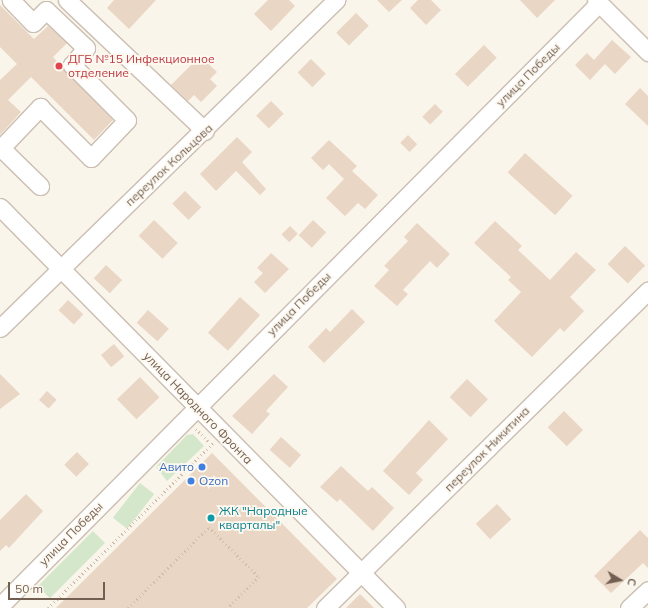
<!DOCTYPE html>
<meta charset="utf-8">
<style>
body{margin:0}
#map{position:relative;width:648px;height:608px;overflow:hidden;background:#faf5eb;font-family:Mulish,sans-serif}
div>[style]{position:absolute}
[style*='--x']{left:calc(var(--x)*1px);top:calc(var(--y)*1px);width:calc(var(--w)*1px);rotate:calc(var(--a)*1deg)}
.green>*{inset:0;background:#d4e7ca;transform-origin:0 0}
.building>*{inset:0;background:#ead6c4;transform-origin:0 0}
.path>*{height:2.5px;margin-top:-1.25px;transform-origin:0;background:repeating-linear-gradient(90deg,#d1bca9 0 1px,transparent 0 4px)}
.roads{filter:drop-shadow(1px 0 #cbbeb2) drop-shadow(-1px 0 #cbbeb2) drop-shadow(0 1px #cbbeb2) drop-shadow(0 -1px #cbbeb2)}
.minor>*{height:17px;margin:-8.5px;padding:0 8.5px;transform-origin:8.5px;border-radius:8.5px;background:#fff}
.dots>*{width:11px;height:11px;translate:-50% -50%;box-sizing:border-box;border:2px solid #fdf9f1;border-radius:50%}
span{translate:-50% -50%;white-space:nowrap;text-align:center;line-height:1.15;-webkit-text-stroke:3.5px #fdf9f1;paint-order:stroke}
.health-label{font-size:12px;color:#be3a42}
.left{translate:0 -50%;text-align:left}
.street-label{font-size:12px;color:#725f51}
.shop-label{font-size:12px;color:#366cbe}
.right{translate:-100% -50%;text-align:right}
.culture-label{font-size:12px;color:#0d838f}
.north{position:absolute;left:600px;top:560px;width:40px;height:40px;-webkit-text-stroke:3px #fdf9f1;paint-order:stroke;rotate:100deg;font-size:11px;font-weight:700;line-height:16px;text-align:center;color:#725f51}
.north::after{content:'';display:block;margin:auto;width:14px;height:18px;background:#725f51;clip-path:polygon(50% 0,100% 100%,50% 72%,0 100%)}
.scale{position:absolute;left:8px;top:582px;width:97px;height:18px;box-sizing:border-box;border:2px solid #725f51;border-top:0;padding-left:5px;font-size:12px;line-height:14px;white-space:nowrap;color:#725f51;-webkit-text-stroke:3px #fdf9f1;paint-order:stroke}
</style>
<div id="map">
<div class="green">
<i style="clip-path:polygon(193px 434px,204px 446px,167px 481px,156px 467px,187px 435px)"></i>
<i style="left:140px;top:483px;width:18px;height:44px;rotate:38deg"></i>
<i style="left:93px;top:531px;width:17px;height:78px;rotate:45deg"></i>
</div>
<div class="building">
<i style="clip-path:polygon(114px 0,156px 0,129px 29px,107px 8px)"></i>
<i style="clip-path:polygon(268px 0,289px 0,295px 6px,271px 31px,254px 14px)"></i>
<i style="clip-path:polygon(377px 0,402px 0,389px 12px)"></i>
<i style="clip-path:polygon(418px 0,431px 0,441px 10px,426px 25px,410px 8px)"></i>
<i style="clip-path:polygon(520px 0,555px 0,537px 18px)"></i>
<i style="clip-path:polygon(0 5px,34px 39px,48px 26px,67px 43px,53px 57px,113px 120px,94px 140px,31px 77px,8px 100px,21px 112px,0 135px,0 80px,17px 64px,0 47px)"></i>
<i style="left:356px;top:13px;width:18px;height:28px;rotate:45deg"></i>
<i style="clip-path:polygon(612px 40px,631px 57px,615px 74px,605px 64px,590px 80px,575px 65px,587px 53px,594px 60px)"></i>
<i style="left:484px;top:45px;width:18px;height:41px;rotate:45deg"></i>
<i style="clip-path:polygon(200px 56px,217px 72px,210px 79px,217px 86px,201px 102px,194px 95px,188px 101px,171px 85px)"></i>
<i style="left:311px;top:59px;width:21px;height:19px;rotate:45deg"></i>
<i style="clip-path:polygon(640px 88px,648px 96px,648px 126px,625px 104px)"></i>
<i style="left:271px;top:101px;width:18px;height:21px;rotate:45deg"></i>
<i style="left:435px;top:104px;width:11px;height:18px;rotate:45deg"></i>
<i style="left:408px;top:135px;width:13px;height:11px;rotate:45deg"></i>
<i style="clip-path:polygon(237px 137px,252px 152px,242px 162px,266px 189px,260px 195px,236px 171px,216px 191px,200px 174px)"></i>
<i style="clip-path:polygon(329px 140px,357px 166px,352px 171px,378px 195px,365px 209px,358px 203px,345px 216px,326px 198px,344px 179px,329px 164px,323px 170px,311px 158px)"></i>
<i style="left:525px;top:153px;width:64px;height:26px;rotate:42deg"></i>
<i style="left:185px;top:191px;width:23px;height:18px;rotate:45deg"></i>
<i style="left:154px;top:220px;width:33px;height:22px;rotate:44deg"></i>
<i style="left:313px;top:220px;width:18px;height:21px;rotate:43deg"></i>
<i style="clip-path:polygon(495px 221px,522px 246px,518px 250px,550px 280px,576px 252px,596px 270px,570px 297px,584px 311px,564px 332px,560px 328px,532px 357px,494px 321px,521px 292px,508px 280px,511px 277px,474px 243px)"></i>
<i style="clip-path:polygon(417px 223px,450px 254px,437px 268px,430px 261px,403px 290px,408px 294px,397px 306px,374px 286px,389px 270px,384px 266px,408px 241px,404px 237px)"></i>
<i style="left:290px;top:226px;width:11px;height:12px;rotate:45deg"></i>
<i style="left:625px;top:246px;width:28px;height:25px;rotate:44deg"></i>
<i style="clip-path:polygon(271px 253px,289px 269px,265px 293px,254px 282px,263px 273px,257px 268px)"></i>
<i style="left:106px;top:265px;width:22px;height:18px;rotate:43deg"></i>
<i style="left:240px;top:297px;width:27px;height:48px;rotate:42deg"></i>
<i style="left:68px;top:300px;width:21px;height:14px;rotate:43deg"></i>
<i style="clip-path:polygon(352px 309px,365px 322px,324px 363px,308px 347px,326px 328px,330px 332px)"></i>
<i style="left:148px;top:310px;width:28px;height:17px;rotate:42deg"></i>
<i style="left:114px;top:344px;width:16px;height:17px;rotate:50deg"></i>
<i style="clip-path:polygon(0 374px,20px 394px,0 409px)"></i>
<i style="clip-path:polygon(274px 374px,288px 387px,266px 411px,270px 414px,252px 434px,232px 416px)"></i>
<i style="left:140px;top:377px;width:28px;height:32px;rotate:46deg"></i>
<i style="left:467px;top:379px;width:29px;height:25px;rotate:44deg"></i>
<i style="left:47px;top:391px;width:13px;height:12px;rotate:42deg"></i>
<i style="left:564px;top:411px;width:27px;height:23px;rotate:45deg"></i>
<i style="clip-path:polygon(429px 420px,448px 439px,416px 473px,423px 480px,409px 495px,383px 471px)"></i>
<i style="left:281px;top:437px;width:27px;height:17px;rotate:42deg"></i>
<i style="left:77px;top:452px;width:17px;height:18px;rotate:45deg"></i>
<i style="clip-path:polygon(212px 453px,337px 579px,307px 608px,56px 608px)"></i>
<i style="clip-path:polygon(341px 466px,368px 491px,372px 487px,394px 508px,373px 531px,340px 499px,337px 502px,320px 487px)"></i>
<i style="clip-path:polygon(26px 494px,43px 511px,9px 548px,6px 545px,0 551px,0 520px)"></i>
<i style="left:497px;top:504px;width:21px;height:29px;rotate:47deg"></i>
<i style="clip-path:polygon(640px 530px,648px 538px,648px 568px,643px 563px,611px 593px,594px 576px)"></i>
<i style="clip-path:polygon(360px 594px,374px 608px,346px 608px)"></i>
</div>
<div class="path">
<i style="--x:196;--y:429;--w:18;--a:45"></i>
<i style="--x:48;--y:608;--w:233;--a:-45"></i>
<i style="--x:128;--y:608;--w:115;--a:-45"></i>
<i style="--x:209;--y:527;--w:71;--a:45"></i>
<i style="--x:259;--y:577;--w:44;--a:135"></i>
</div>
<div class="roads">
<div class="minor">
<i style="--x:67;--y:0;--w:190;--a:43.5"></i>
<i style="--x:596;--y:0;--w:74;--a:45"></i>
<i style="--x:0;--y:147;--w:56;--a:44.3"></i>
<i style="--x:1;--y:148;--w:57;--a:-46.4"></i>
<i style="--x:40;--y:107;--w:72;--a:45"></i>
<i style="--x:91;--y:158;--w:52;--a:-46.5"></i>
<i style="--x:127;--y:120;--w:78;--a:-135"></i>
<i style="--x:72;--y:65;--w:22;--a:-51"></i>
<i style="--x:86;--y:48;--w:55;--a:-136.5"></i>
<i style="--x:46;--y:10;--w:18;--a:135"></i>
<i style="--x:33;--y:23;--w:32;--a:-134"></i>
<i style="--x:0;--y:207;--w:564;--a:45.36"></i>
<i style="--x:0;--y:328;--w:470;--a:-44.3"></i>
<i style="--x:0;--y:606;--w:850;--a:-45.19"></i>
<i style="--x:325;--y:608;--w:453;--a:-44.5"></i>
<i style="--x:629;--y:608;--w:26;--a:-43"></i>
</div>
</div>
<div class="dots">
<i style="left:59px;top:66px;background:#e0444e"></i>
<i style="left:202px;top:467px;background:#3f7fe0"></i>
<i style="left:191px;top:481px;background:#3f7fe0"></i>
<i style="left:211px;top:518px;background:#0f9aa8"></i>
</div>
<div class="health-label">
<span class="left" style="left:68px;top:66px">ДГБ №15 Инфекционное<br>отделение</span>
</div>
<div class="street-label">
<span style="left:528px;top:75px;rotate:-45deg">улица Победы</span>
<span style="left:169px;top:165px;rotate:-43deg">переулок Кольцова</span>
<span style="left:299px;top:304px;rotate:-45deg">улица Победы</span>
<span style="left:198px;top:408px;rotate:46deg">улица Народного Фронта</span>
<span style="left:487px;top:449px;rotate:-45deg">переулок Никитина</span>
<span style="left:71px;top:534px;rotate:-45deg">улица Победы</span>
</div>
<div class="shop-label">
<span class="right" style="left:194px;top:467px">Авито</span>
<span class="left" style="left:199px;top:481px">Ozon</span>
</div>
<div class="culture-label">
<span class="left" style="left:219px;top:518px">ЖК "Народные<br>кварталы"</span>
</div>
<div class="north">С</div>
<div class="scale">50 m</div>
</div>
